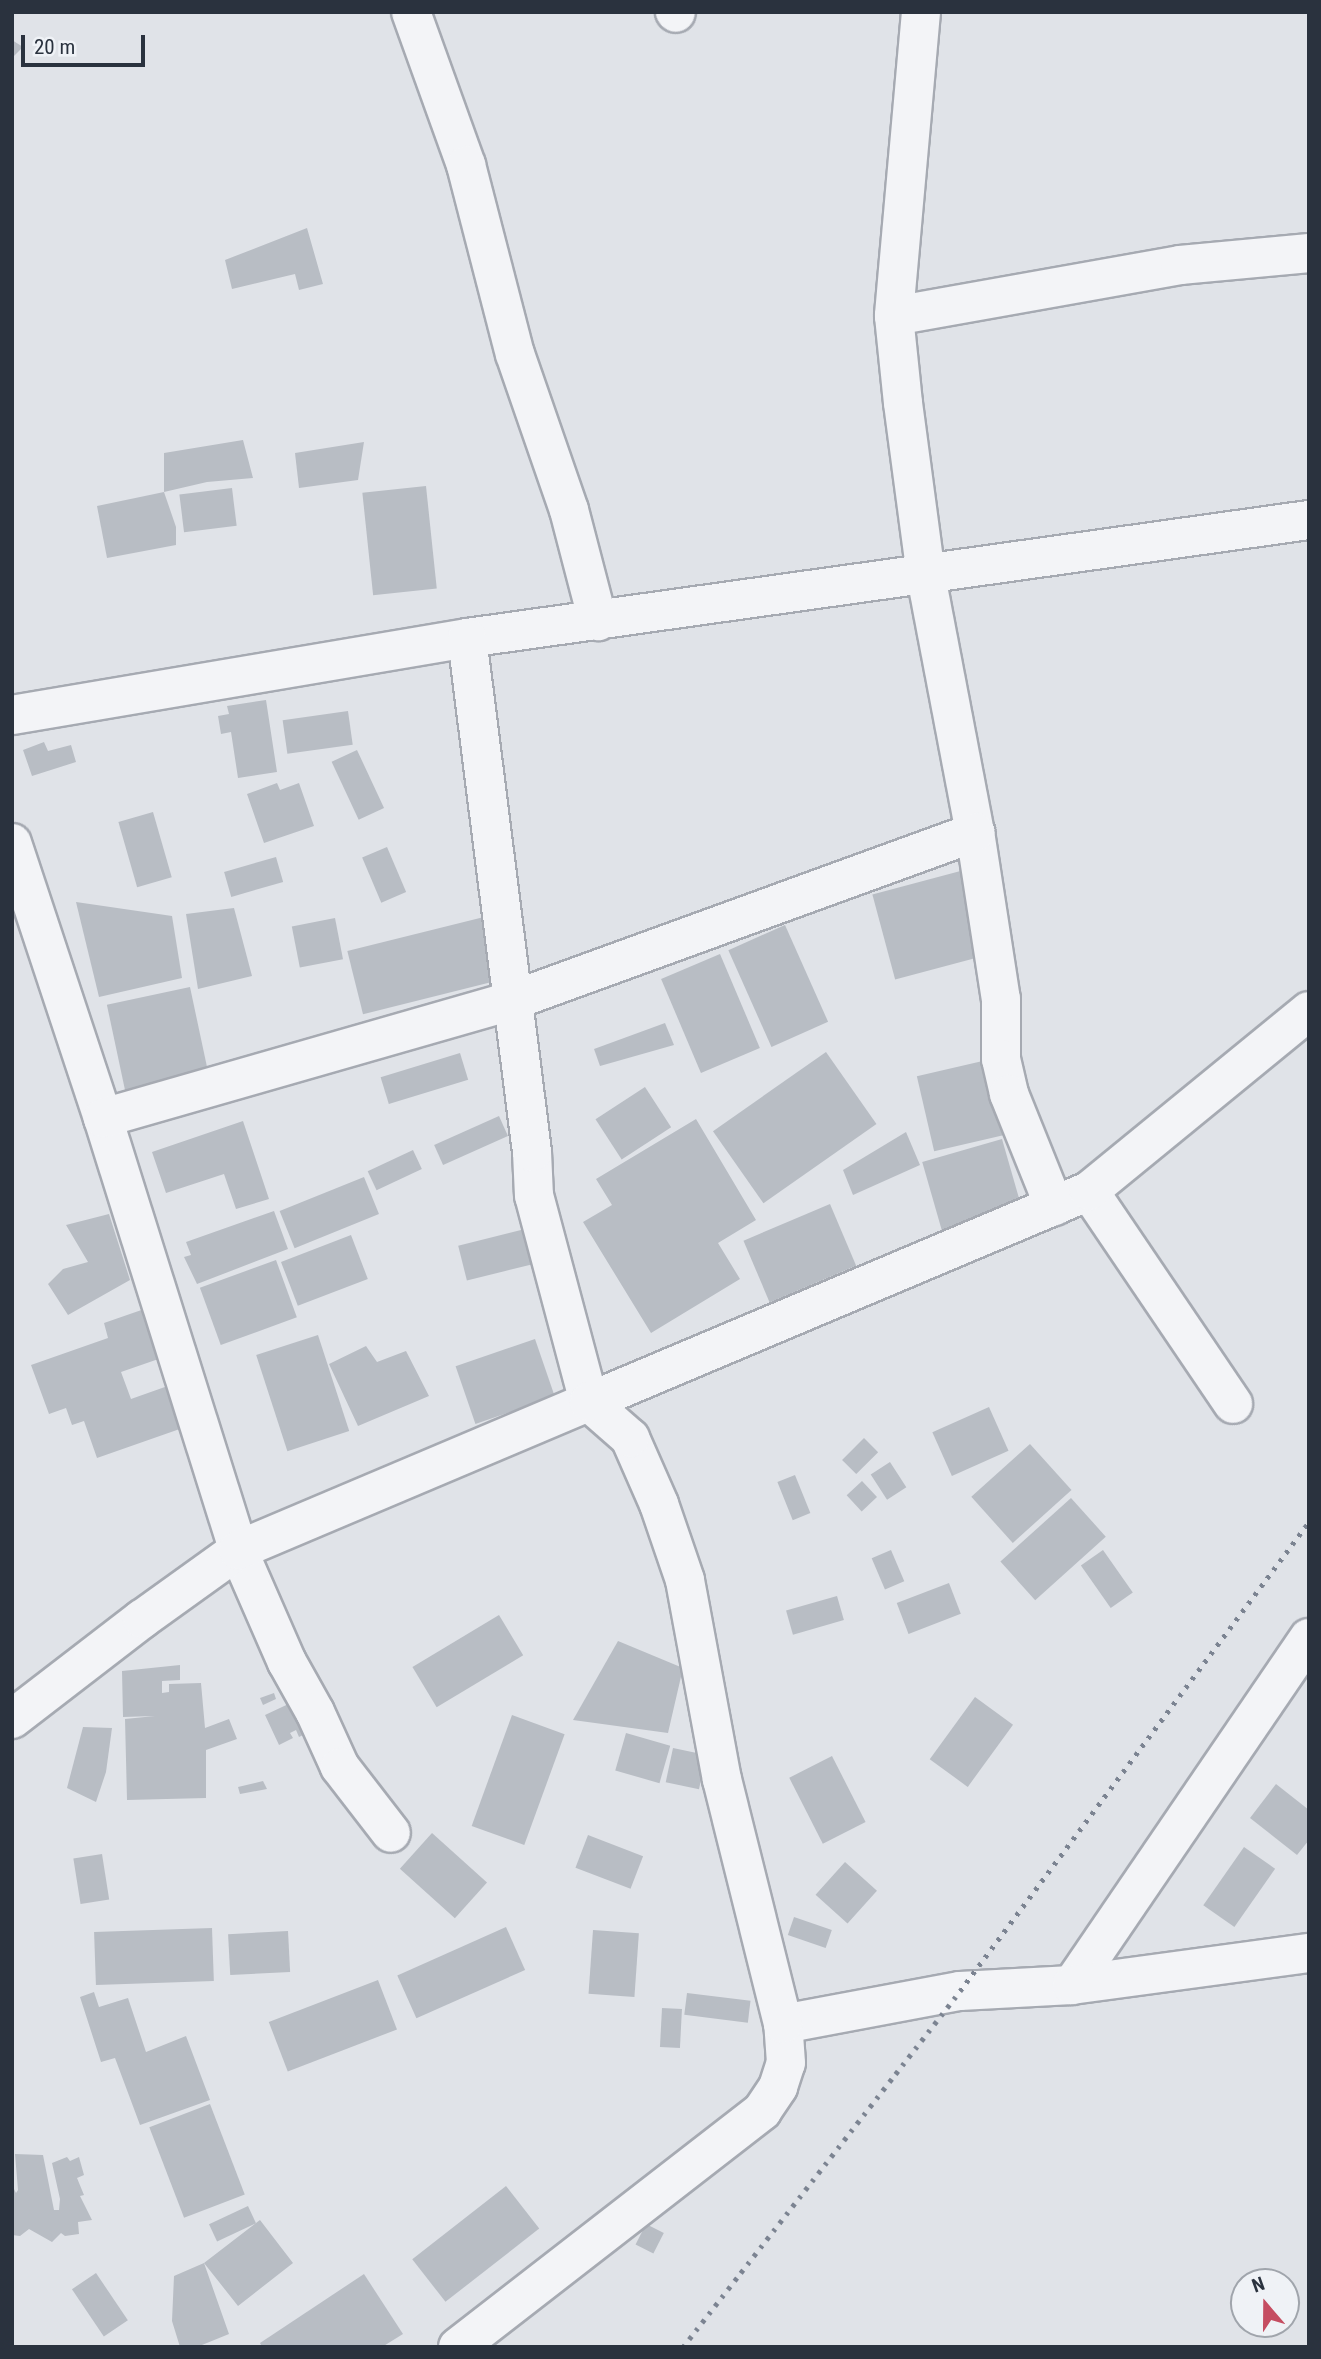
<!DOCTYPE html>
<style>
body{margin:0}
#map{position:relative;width:1321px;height:2359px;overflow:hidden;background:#e0e3e8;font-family:"Roboto Condensed",sans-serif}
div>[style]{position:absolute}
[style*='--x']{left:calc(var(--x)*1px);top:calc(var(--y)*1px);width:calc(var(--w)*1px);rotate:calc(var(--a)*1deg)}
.building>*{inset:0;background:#b8bdc4;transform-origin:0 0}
.roads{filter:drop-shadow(2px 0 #a6aab2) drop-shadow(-2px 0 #a6aab2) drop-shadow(0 2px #a6aab2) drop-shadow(0 -2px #a6aab2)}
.minor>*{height:38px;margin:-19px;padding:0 19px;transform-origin:19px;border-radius:19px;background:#f3f4f7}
.rail>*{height:5px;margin-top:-2.5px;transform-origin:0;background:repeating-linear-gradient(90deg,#7b8391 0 3.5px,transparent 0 10.5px)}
span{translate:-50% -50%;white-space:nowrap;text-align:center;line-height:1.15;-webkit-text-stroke:5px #eff2f6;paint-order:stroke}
.frame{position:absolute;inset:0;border:14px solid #2a323e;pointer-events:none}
.north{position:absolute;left:1230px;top:2268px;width:70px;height:70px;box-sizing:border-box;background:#eff2f6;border:2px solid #a0a5ac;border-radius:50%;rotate:340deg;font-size:19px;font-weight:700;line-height:28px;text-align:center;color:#2a323e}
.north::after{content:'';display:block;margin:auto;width:24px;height:32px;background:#c54d61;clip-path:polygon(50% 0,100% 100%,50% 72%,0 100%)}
.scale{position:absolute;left:21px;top:35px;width:124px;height:32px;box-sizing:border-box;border:4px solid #2a323e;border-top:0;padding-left:9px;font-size:21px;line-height:24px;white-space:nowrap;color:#2a323e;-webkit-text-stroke:5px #eff2f6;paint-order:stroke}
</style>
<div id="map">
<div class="building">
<i style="clip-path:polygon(12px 40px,23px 47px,12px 58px)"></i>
<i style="clip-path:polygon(307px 228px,323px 284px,299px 290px,295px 274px,232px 289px,225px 260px)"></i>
<i style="clip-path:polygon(243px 440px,253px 478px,207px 482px,164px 492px,164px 453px)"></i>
<i style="clip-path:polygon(364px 442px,358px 480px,299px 488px,295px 453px)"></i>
<i style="left:426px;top:486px;width:103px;height:64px;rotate:84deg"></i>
<i style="left:232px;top:488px;width:38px;height:53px;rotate:83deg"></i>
<i style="clip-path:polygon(164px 492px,176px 527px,176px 545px,107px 558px,97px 506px)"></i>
<i style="clip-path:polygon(266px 700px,277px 772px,238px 778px,231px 732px,221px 734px,218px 716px,229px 714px,227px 706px)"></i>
<i style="left:348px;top:711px;width:34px;height:66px;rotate:82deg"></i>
<i style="clip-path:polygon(44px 742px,48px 751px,71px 745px,76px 762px,32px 776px,23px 750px)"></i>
<i style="left:357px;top:750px;width:64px;height:28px;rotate:65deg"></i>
<i style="clip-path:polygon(277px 783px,280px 790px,299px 783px,314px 826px,264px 843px,247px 794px)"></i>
<i style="left:153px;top:812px;width:68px;height:36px;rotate:74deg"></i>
<i style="left:387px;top:847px;width:49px;height:27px;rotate:67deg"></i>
<i style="left:276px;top:857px;width:26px;height:54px;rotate:74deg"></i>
<i style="left:968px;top:869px;width:88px;height:99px;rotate:75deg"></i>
<i style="clip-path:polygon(76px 902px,172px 916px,182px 978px,99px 997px)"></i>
<i style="clip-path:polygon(234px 908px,252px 976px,198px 989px,186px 914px)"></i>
<i style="left:488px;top:916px;width:65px;height:145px;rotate:76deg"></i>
<i style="left:335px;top:918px;width:42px;height:44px;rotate:79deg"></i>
<i style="left:785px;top:925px;width:106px;height:62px;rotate:66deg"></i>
<i style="left:720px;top:954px;width:102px;height:64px;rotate:67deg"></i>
<i style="left:190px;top:987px;width:88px;height:85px;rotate:78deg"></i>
<i style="clip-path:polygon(665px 1023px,674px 1045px,600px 1066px,594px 1049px)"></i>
<i style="left:826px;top:1052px;width:88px;height:138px;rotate:55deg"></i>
<i style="left:460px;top:1053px;width:28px;height:83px;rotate:73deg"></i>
<i style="left:987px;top:1060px;width:77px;height:72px;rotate:77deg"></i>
<i style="left:645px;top:1087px;width:48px;height:59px;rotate:57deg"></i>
<i style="left:499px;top:1116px;width:22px;height:71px;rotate:66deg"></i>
<i style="clip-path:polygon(696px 1119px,756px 1220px,718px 1243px,740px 1279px,651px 1333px,583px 1222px,612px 1205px,596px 1179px)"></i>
<i style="clip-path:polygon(243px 1121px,269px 1199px,236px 1209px,224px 1174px,166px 1193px,152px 1152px)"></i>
<i style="clip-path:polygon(906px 1132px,920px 1165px,853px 1195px,843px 1170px)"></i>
<i style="left:1002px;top:1139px;width:77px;height:83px;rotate:74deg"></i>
<i style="left:413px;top:1150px;width:21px;height:50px;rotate:65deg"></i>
<i style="left:364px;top:1177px;width:40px;height:91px;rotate:68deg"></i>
<i style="left:830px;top:1204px;width:67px;height:94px;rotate:67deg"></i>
<i style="clip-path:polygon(274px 1211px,288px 1249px,197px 1284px,184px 1257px,191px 1255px,186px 1242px)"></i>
<i style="clip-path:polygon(109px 1214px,130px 1280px,68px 1315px,48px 1284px,63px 1269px,88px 1262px,66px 1225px)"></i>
<i style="left:529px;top:1228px;width:36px;height:73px;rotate:76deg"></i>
<i style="left:351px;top:1235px;width:47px;height:75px;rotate:69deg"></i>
<i style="left:276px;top:1260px;width:61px;height:81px;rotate:70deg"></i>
<i style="clip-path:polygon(153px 1306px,170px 1355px,121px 1372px,131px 1399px,179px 1382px,194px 1424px,97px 1458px,84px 1421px,72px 1425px,66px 1408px,49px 1414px,31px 1365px,108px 1338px,104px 1323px)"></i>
<i style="left:318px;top:1335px;width:101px;height:65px;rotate:72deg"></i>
<i style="left:535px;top:1339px;width:61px;height:84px;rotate:71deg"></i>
<i style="clip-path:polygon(366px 1346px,377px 1362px,406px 1351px,429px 1396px,358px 1426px,329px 1364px)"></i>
<i style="left:989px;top:1407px;width:48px;height:62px;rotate:66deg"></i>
<i style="left:864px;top:1438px;width:20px;height:31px;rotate:45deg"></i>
<i style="left:1030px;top:1444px;width:62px;height:79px;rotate:48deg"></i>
<i style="left:890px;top:1462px;width:30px;height:23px;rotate:57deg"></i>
<i style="left:795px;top:1475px;width:41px;height:19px;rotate:68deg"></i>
<i style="left:862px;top:1481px;width:22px;height:21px;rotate:47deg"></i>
<i style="left:1071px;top:1498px;width:52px;height:95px;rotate:48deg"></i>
<i style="left:891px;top:1550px;width:34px;height:21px;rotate:67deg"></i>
<i style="left:1103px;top:1550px;width:52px;height:27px;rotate:55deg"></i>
<i style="left:949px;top:1583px;width:33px;height:56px;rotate:69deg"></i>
<i style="left:837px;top:1596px;width:25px;height:53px;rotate:74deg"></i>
<i style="left:499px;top:1615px;width:47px;height:101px;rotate:59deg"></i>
<i style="clip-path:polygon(618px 1641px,683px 1668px,668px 1733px,573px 1720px)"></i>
<i style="clip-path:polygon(180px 1665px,180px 1680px,162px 1681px,162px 1693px,169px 1692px,169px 1684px,201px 1683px,205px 1728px,229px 1719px,237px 1739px,206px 1750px,206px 1798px,127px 1800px,125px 1719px,155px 1716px,123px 1717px,122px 1671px)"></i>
<i style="clip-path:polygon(274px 1693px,276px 1699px,263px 1705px,260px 1698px)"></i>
<i style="left:975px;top:1697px;width:47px;height:77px;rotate:36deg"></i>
<i style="clip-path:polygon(297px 1700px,311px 1731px,299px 1737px,296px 1730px,290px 1733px,293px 1738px,279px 1745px,265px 1715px)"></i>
<i style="left:512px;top:1715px;width:56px;height:118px;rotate:20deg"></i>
<i style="clip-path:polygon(83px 1727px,112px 1728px,106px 1772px,96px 1802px,67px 1788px)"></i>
<i style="left:626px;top:1733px;width:46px;height:39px;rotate:16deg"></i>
<i style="left:673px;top:1748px;width:34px;height:35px;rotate:12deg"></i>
<i style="left:832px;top:1756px;width:74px;height:48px;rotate:63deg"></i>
<i style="clip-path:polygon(263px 1781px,267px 1789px,240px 1794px,238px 1787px)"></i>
<i style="clip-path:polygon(1276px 1784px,1309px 1810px,1309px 1840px,1297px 1855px,1250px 1818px)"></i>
<i style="left:432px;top:1833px;width:74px;height:48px;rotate:42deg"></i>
<i style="left:588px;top:1835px;width:59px;height:35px;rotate:21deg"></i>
<i style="left:1244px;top:1847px;width:38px;height:71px;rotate:35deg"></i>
<i style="left:102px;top:1854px;width:46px;height:29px;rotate:81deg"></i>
<i style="left:845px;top:1862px;width:43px;height:44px;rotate:42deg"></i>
<i style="left:794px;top:1917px;width:40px;height:19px;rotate:19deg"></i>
<i style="left:506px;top:1927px;width:47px;height:119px;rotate:66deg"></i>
<i style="left:212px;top:1928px;width:53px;height:118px;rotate:88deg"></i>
<i style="left:593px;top:1930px;width:46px;height:64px;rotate:4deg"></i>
<i style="left:288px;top:1931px;width:41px;height:60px;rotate:87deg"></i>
<i style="left:378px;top:1980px;width:53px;height:117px;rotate:69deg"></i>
<i style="clip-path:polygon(94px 1992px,99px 2007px,128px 1998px,146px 2052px,186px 2036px,210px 2100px,140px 2125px,115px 2058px,101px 2062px,80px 1997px)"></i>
<i style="left:687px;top:1993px;width:64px;height:22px;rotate:7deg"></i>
<i style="left:662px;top:2008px;width:20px;height:39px;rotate:3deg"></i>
<i style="left:210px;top:2104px;width:97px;height:65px;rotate:69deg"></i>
<i style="clip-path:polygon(15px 2154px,43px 2155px,54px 2210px,59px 2210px,60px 2199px,52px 2163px,67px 2157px,70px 2161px,79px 2157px,84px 2175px,77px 2178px,84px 2195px,80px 2196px,92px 2220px,78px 2222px,79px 2234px,65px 2236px,61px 2233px,52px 2242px,29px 2229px,20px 2236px,12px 2235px,12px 2185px,16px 2193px,18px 2190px)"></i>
<i style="left:506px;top:2186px;width:54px;height:119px;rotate:52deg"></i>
<i style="left:248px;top:2206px;width:19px;height:43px;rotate:65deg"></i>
<i style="clip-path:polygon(260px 2220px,293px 2263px,238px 2306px,204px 2263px,229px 2334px,197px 2347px,180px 2347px,172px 2321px,174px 2276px,204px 2263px)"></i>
<i style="left:646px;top:2224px;width:20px;height:23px;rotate:27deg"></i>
<i style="left:96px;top:2273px;width:57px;height:29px;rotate:56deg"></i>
<i style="clip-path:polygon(364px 2274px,403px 2334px,382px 2347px,262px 2347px,260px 2343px)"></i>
</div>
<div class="roads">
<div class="minor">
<i style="--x:411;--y:12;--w:163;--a:70.2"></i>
<i style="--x:466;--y:165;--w:195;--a:75.5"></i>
<i style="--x:515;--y:354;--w:165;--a:70.9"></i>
<i style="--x:569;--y:510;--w:115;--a:75.4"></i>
<i style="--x:675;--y:12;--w:1;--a:45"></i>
<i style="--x:921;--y:12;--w:305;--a:95.1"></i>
<i style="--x:894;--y:316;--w:87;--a:84.1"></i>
<i style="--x:903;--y:403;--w:175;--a:82.4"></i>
<i style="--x:926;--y:576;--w:261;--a:79.2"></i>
<i style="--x:975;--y:832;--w:169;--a:81.2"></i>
<i style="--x:1001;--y:999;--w:60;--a:90"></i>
<i style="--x:1001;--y:1059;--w:36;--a:77"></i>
<i style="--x:1009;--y:1094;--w:121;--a:68.1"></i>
<i style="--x:894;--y:316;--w:291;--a:-10.1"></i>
<i style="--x:1180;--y:265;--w:130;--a:-5.3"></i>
<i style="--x:12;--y:715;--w:461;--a:-9.6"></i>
<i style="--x:467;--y:638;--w:850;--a:-7.98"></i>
<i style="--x:12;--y:843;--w:290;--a:71.7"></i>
<i style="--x:103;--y:1118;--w:453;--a:72.6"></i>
<i style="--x:238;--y:1550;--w:122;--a:66.4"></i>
<i style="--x:287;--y:1662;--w:57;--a:60.8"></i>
<i style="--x:315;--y:1712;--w:60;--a:65.6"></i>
<i style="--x:340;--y:1767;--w:83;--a:52.3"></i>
<i style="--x:103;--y:1118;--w:428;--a:-16"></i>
<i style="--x:514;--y:1000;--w:491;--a:-20"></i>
<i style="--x:1089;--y:1191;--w:257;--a:55.9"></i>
<i style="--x:12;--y:1719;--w:164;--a:-37.6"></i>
<i style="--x:142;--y:1619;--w:118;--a:-35.7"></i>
<i style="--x:238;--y:1550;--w:381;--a:-22.9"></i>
<i style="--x:589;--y:1402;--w:213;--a:-104.9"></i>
<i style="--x:534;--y:1196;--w:44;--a:-92.6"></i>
<i style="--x:532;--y:1152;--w:518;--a:-97.21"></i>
<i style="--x:1072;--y:1985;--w:420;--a:-55.7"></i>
<i style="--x:783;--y:2024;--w:180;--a:-10.6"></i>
<i style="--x:960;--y:1991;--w:112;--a:-3.1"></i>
<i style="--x:1072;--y:1985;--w:239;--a:-7.7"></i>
<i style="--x:458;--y:2347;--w:385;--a:-37.8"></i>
<i style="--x:762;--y:2111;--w:29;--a:-56"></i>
<i style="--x:778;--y:2087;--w:25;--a:-72"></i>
<i style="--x:786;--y:2063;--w:39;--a:-94"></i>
<i style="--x:783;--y:2024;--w:252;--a:-104"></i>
<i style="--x:722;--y:1780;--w:203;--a:-100.5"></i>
<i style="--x:685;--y:1580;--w:80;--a:-108.9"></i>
<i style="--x:659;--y:1504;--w:72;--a:-113.7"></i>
<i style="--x:630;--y:1438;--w:55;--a:-138.7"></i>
<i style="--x:589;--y:1402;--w:543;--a:-22.88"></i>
<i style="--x:1089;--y:1191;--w:284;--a:-39.3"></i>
</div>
</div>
<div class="rail">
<i style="--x:683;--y:2347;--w:451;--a:-52.1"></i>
<i style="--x:960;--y:1991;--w:585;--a:-53.35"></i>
</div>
<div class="frame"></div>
<div class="north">N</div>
<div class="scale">20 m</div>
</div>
